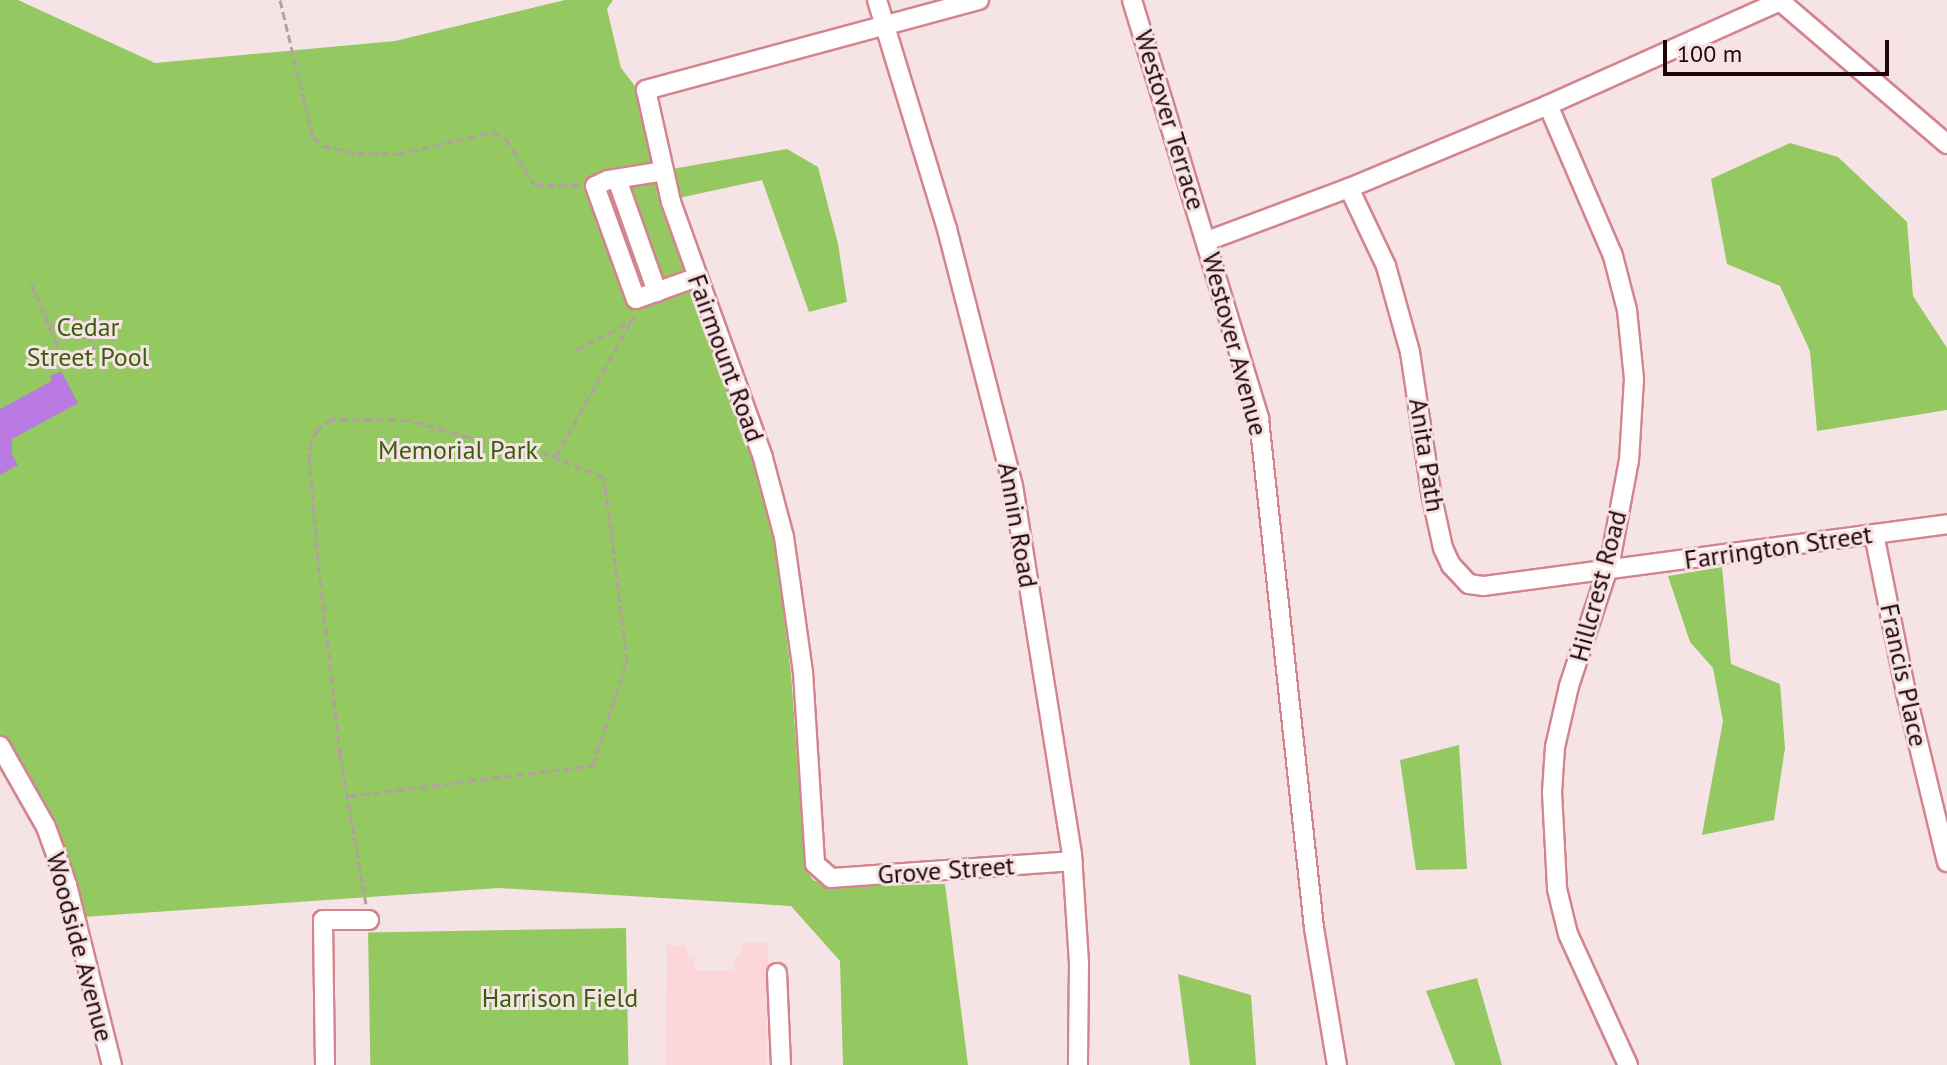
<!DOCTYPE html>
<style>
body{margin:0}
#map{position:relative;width:1947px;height:1065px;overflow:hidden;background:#f5e3e5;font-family:"PT Sans",sans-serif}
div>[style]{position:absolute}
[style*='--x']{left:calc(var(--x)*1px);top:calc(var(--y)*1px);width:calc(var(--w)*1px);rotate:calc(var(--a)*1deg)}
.built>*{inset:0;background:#fdd6da}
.green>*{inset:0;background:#94c861;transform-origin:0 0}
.water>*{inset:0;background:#b97ae1}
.path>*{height:3px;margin-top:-1.5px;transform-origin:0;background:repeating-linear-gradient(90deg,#b49fa2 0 8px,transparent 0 12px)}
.roads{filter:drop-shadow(2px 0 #d3848f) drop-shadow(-2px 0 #d3848f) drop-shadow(0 2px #d3848f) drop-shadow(0 -2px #d3848f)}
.minor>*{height:18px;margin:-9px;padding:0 9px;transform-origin:9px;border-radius:9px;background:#fff}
span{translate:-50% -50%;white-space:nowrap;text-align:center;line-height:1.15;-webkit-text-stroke:6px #f5e3e5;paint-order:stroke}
.street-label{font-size:26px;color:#21050a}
.park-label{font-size:26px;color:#3b5e0c}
.scale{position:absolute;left:1663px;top:40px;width:226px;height:36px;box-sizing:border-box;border:4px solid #21050a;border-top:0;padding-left:10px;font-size:24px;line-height:28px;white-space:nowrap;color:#21050a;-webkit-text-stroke:6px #f5e3e5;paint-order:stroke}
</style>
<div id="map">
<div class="built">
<i style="clip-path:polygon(742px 943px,768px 943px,767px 1065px,666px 1065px,667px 945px,687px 945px,687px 957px,695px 957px,695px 971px,734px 971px,735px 956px,742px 955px)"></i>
</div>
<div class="green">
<i style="clip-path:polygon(0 0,18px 0,155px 63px,395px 41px,565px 0,613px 0,607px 9px,621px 68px,638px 90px,645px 137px,666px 170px,787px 149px,818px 167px,838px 244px,847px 302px,809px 312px,762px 180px,660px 202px,756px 467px,775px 543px,791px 673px,805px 868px,813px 880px,830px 887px,945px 884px,968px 1065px,843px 1065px,840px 961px,791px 906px,499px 888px,83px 917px,0 751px)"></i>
<i style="clip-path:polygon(1790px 143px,1838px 157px,1907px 222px,1913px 296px,1947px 348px,1947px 410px,1817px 431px,1810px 351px,1780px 286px,1727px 264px,1711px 179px)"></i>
<i style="clip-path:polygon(1722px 567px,1731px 664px,1780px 684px,1785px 748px,1774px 820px,1702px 835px,1723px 721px,1713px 668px,1690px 642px,1668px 576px)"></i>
<i style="clip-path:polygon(1459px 745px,1467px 869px,1416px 870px,1400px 760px)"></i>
<i style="left:626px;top:928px;width:137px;height:258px;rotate:89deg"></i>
<i style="clip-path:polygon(1178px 974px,1251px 995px,1256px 1065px,1190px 1065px)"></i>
<i style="clip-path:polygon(1477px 978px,1502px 1065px,1455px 1065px,1426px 991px)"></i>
</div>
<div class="water">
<i style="clip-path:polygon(61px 371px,78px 403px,12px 439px,12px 455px,18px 465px,0 475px,0 409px,52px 381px,50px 376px)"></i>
</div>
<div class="path">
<i style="--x:280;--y:0;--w:141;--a:76.5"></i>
<i style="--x:313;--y:137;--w:13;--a:42"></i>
<i style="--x:323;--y:146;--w:35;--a:12"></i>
<i style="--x:357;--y:153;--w:41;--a:1.4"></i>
<i style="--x:398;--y:154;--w:98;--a:-13"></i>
<i style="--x:493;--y:132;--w:15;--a:28"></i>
<i style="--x:506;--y:139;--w:54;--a:57.8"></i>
<i style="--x:535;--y:185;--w:44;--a:0"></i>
<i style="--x:31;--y:283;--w:82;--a:67.2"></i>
<i style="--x:49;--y:327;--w:27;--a:-24"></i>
<i style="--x:74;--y:316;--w:22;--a:69"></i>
<i style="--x:82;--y:337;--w:8;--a:-23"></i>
<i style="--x:89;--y:334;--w:16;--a:72"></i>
<i style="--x:576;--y:350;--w:66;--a:-28.1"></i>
<i style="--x:556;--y:456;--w:160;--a:-60.9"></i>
<i style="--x:349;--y:796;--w:246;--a:-7.2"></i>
<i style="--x:593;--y:765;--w:109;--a:-71.9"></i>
<i style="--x:627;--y:661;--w:185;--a:-97.1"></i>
<i style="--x:604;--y:477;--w:79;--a:-158.3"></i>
<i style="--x:531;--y:448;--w:63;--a:-169.9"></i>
<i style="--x:469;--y:437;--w:63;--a:-164.4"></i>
<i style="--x:408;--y:420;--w:76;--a:-179.2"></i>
<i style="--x:332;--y:419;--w:19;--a:144"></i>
<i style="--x:317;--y:430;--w:13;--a:117"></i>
<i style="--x:311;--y:442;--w:15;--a:98"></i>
<i style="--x:309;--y:457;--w:123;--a:84.9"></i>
<i style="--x:320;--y:580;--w:176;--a:83.5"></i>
<i style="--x:340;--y:755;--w:151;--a:80.1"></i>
</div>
<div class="roads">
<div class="minor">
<i style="--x:877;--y:0;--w:239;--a:73"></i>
<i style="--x:947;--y:229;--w:265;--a:75.6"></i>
<i style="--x:1013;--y:486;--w:374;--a:80.9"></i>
<i style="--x:1072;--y:855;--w:109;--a:86.3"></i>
<i style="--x:1079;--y:964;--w:101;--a:90.6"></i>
<i style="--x:979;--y:0;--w:345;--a:164.9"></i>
<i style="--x:646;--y:90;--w:115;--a:77.4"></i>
<i style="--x:671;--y:202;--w:272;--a:70.2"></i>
<i style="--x:763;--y:458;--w:82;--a:75.1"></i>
<i style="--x:784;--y:537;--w:136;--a:82"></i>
<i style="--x:803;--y:672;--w:192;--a:86.4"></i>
<i style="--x:815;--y:864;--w:21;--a:41"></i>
<i style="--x:831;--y:878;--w:242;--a:-4"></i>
<i style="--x:1132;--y:0;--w:438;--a:73.1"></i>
<i style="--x:1259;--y:419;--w:512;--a:83.83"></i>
<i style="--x:1314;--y:928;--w:139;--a:80.5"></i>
<i style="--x:1780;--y:1;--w:220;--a:40.6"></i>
<i style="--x:1548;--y:105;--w:164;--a:66.7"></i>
<i style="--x:1613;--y:256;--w:56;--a:75.5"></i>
<i style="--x:1627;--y:310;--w:69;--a:84.2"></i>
<i style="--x:1634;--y:379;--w:81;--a:93.5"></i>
<i style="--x:1629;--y:460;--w:104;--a:100.6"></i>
<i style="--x:1610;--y:562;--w:131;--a:108.3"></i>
<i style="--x:1569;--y:686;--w:63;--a:102.9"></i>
<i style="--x:1555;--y:747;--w:45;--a:93.8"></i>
<i style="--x:1552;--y:792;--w:97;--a:87"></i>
<i style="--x:1557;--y:889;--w:46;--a:76.3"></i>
<i style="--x:1568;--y:934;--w:144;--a:65.4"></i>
<i style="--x:664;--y:171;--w:57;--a:170.9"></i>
<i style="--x:608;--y:180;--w:14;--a:155"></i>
<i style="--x:595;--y:186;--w:120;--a:70.1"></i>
<i style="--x:636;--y:299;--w:63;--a:-19.6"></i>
<i style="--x:617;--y:179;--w:120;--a:70.5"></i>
<i style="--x:1349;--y:188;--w:86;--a:64.6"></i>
<i style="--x:1386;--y:266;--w:89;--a:74.4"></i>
<i style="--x:1410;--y:352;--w:143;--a:81.5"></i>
<i style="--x:1431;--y:493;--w:56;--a:77.7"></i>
<i style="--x:1443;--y:548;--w:19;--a:65"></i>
<i style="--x:1451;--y:565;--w:26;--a:47"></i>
<i style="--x:1469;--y:584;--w:15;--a:8"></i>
<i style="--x:1484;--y:586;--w:467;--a:-7.6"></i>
<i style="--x:1207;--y:241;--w:152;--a:-20.5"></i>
<i style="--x:1349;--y:188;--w:216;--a:-22.6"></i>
<i style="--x:1548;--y:105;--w:257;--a:-24.1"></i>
<i style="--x:1874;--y:534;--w:166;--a:78.6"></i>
<i style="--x:1907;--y:697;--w:170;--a:76.4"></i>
<i style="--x:0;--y:746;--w:93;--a:60.4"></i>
<i style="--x:46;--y:827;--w:62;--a:70.1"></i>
<i style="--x:67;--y:885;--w:186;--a:76"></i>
<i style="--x:777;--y:973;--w:92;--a:87.5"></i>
<i style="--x:325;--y:1065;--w:145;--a:-90.8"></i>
<i style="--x:323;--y:920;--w:46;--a:0"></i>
</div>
</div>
<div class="street-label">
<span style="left:1170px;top:120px;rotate:73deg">Westover Terrace</span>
<span style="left:1235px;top:344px;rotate:75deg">Westover Avenue</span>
<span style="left:726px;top:358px;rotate:70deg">Fairmount Road</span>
<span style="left:1427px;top:455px;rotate:81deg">Anita Path</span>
<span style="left:1018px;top:525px;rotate:80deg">Annin Road</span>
<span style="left:1778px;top:547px;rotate:-8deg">Farrington Street</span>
<span style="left:1598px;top:586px;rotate:-75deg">Hillcrest Road</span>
<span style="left:1904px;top:675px;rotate:78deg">Francis Place</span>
<span style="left:946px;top:870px;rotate:-4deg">Grove Street</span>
<span style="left:80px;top:947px;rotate:75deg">Woodside Avenue</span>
</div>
<div class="park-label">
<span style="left:88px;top:342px">Cedar<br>Street Pool</span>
<span style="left:458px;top:450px">Memorial Park</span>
<span style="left:560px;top:998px">Harrison Field</span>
</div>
<div class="scale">100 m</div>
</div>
